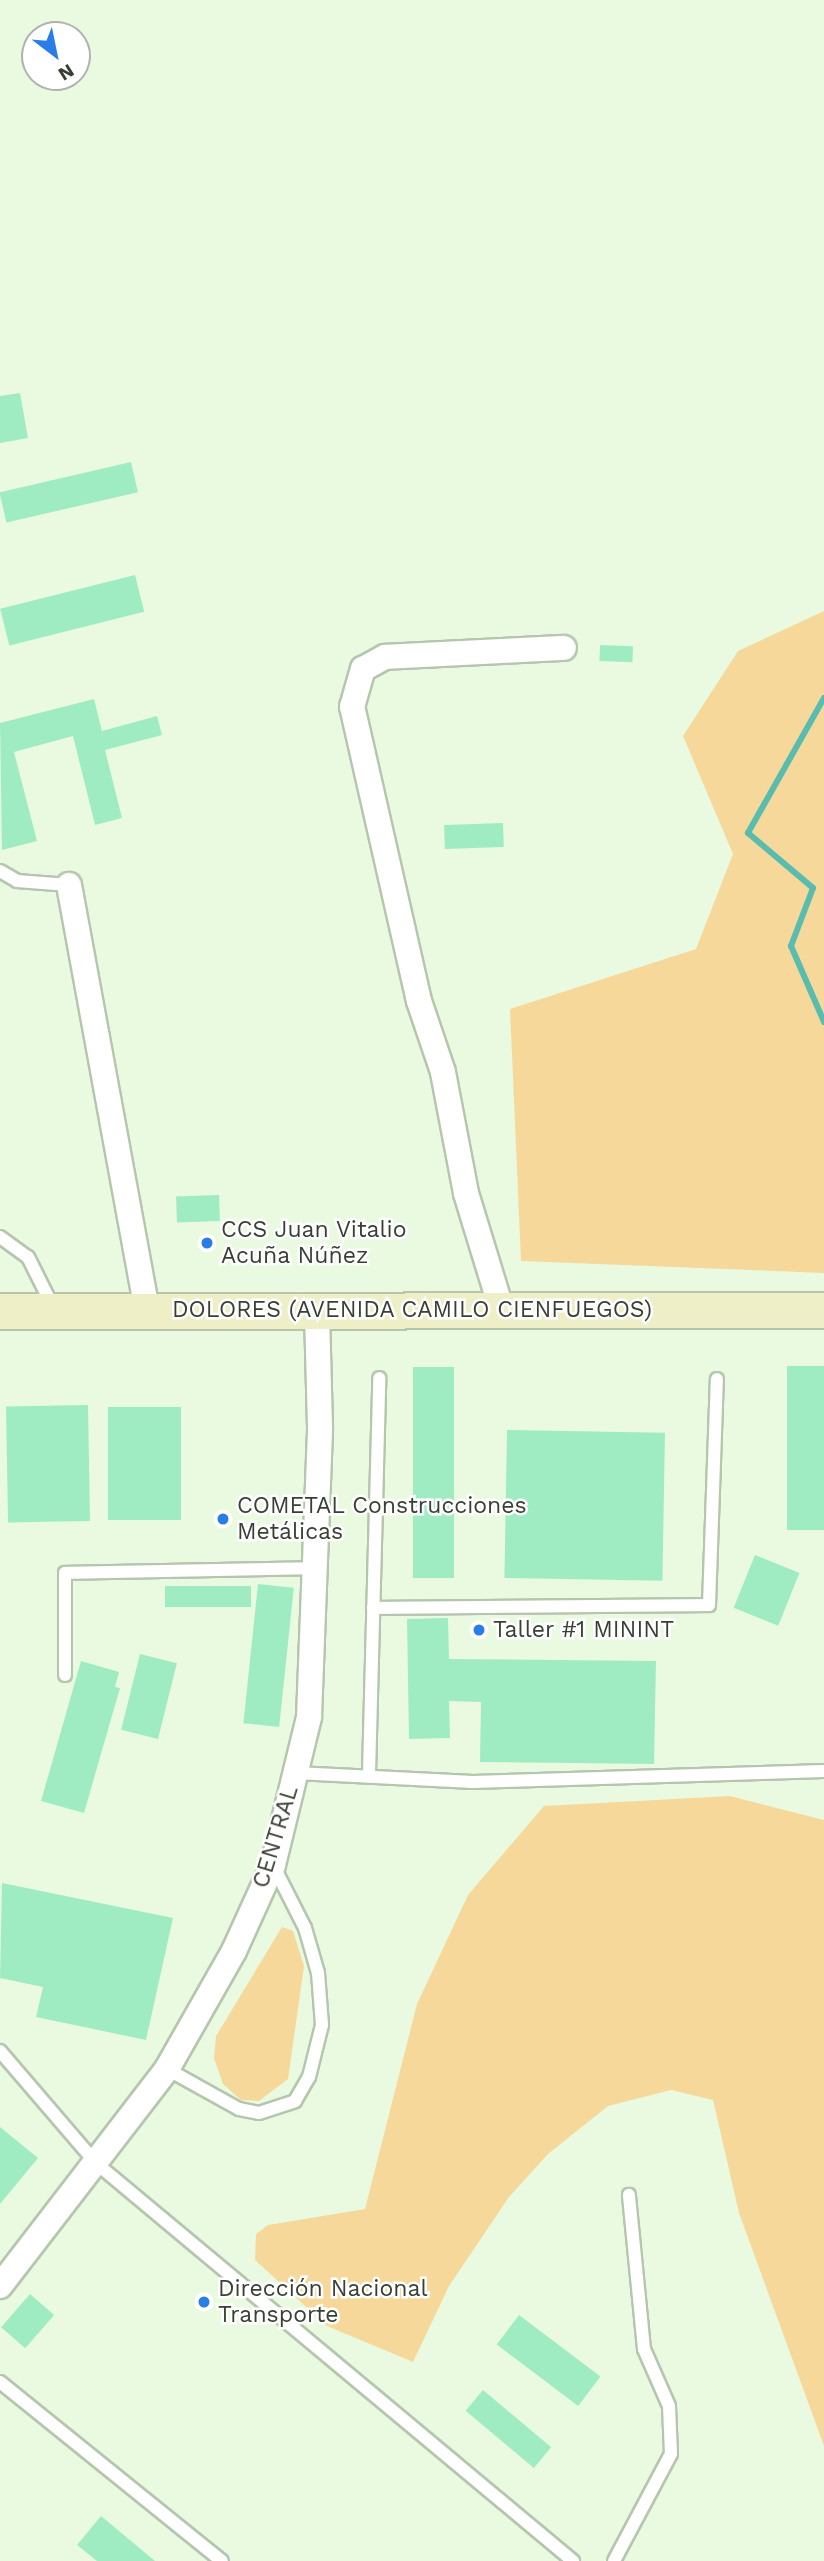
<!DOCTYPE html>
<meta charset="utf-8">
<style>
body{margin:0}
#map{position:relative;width:824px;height:2561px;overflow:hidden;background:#e9fae1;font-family:"Work Sans",sans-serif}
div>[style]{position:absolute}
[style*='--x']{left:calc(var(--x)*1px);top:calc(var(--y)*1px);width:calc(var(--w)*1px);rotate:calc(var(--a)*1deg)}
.green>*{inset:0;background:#f6d99a}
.stream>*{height:6px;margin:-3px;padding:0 3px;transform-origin:3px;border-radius:3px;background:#59bcaf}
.building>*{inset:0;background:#a0ecc2;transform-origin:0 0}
.roads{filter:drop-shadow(2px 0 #b6c6ae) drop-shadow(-2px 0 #b6c6ae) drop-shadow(0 2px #b6c6ae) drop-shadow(0 -2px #b6c6ae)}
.lane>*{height:12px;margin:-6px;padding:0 6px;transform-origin:6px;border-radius:6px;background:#fff}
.street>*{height:24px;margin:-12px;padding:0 12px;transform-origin:12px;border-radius:12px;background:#fff}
.secondary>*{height:35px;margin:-17.5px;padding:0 17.5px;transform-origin:17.5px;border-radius:17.5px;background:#eeefc6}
.dots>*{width:19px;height:19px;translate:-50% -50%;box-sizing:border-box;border:4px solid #fff;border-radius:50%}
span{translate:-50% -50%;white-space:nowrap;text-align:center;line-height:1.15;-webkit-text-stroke:5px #fff;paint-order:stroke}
.poi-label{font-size:23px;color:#383f35}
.left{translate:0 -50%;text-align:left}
.street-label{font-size:23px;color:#383f35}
.north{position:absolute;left:21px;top:21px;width:70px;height:70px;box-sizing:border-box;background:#fff;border:2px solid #afb2ae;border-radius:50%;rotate:148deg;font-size:19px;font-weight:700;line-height:28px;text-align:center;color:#383f35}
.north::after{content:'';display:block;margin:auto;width:24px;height:32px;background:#2a7ce7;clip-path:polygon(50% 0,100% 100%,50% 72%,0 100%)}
</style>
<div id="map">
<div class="green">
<i style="clip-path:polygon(824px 611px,824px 1273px,521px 1261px,510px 1009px,696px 949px,733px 854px,683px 736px,738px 651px)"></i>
<i style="clip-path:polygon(730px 1796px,824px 1820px,824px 2446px,739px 2213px,713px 2100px,671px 2090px,608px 2106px,548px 2154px,509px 2197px,449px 2286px,413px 2362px,327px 2326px,255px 2260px,256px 2234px,268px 2225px,365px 2209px,417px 2004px,468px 1895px,544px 1806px)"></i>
<i style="clip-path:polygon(282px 1927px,293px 1931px,304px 1966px,288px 2079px,259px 2101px,241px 2100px,223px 2084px,214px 2058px,216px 2036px)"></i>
</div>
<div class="stream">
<i style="--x:824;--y:698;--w:155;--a:119.4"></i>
<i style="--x:748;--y:833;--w:85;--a:40.2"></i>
<i style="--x:813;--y:888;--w:62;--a:110.8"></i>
<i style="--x:791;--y:946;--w:83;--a:66.5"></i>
</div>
<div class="building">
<i style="clip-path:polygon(20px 393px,28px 438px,0 443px,0 396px)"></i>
<i style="left:131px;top:462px;width:31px;height:135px;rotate:77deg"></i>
<i style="left:135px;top:575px;width:38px;height:139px;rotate:76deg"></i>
<i style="left:600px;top:645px;width:33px;height:16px;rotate:2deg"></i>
<i style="clip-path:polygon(94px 699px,102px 731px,157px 716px,162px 735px,105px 750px,122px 818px,95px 825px,73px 736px,14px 752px,37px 841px,2px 850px,0 723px)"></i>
<i style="left:503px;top:823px;width:24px;height:59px;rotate:88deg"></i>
<i style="left:219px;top:1195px;width:26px;height:43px;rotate:88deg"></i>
<i style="left:787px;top:1366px;width:37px;height:164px"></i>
<i style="left:413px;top:1367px;width:41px;height:211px"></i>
<i style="left:88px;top:1405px;width:116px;height:82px;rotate:89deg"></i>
<i style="left:108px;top:1407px;width:73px;height:113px"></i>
<i style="left:507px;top:1430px;width:158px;height:148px;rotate:1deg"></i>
<i style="left:755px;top:1555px;width:48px;height:57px;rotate:22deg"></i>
<i style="left:258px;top:1584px;width:36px;height:140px;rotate:6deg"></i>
<i style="left:251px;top:1586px;width:21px;height:86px;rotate:90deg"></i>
<i style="clip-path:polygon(448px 1618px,449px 1659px,656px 1661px,654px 1764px,480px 1762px,481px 1702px,449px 1701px,450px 1738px,409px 1739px,407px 1619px)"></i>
<i style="left:140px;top:1654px;width:38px;height:78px;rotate:14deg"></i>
<i style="clip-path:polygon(81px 1661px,119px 1672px,115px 1687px,120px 1688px,84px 1813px,41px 1801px)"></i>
<i style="clip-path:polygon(2px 1883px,173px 1918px,146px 2040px,36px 2017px,43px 1987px,0 1978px)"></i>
<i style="clip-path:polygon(0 2127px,38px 2158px,0 2204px)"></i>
<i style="left:30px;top:2294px;width:32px;height:44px;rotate:41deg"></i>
<i style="left:519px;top:2315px;width:102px;height:37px;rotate:37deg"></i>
<i style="left:483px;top:2390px;width:89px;height:27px;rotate:40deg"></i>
<i style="clip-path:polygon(101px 2516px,155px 2561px,97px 2561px,77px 2545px)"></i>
</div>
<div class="roads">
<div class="lane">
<i style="--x:0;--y:871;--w:20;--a:30"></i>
<i style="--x:17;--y:881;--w:52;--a:4.4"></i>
<i style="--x:0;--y:1237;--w:34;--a:36"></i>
<i style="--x:28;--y:1257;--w:56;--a:63.4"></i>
<i style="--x:373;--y:1608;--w:336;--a:-0.5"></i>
<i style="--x:709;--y:1605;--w:226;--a:-88"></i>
<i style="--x:65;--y:1675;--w:102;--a:-90"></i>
<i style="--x:65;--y:1573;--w:250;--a:-1.1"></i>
<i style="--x:296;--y:1773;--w:177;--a:2.9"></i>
<i style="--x:473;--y:1782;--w:351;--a:-1.8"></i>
<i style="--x:369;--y:1773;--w:395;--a:-88.5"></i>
<i style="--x:0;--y:2051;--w:149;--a:49.4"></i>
<i style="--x:97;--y:2164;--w:620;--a:39.83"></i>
<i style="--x:167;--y:2069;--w:82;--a:29.1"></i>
<i style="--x:239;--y:2109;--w:20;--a:11"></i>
<i style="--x:259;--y:2113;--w:38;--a:-18"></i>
<i style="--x:295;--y:2101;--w:28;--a:-60"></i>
<i style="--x:309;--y:2077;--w:54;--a:-76"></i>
<i style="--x:322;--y:2025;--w:52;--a:-94.4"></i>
<i style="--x:318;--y:1973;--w:47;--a:-106.1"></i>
<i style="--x:305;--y:1928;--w:71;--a:-116.9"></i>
<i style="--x:0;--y:2382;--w:285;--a:38.9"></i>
<i style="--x:614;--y:2561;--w:121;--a:-62"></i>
<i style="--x:671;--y:2454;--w:48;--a:-92.4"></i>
<i style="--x:669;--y:2406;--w:62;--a:-113.7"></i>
<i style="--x:644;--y:2349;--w:155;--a:-95.6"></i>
</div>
<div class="street">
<i style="--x:69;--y:885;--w:431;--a:79.6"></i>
<i style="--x:502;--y:1311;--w:123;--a:-107"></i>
<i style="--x:466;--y:1193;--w:123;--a:-100.8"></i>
<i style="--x:443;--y:1072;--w:75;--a:-108.7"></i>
<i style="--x:419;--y:1001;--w:302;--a:-102.8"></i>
<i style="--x:352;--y:707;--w:40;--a:-74"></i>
<i style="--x:363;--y:669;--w:25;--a:-29"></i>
<i style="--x:385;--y:657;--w:179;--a:-2.9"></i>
<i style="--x:0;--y:2286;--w:274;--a:-52.4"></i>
<i style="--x:167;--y:2069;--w:136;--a:-60.4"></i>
<i style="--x:234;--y:1951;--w:94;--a:-65.6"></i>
<i style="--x:273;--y:1865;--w:152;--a:-76.3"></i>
<i style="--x:309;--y:1717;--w:290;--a:-87.8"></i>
<i style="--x:320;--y:1427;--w:116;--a:-91.5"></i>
</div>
<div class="secondary">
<i style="--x:0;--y:1311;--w:824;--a:-0.07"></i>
</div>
</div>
<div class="dots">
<i style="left:207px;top:1243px;background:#2a7ce7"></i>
<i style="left:223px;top:1519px;background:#2a7ce7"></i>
<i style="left:479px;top:1630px;background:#2a7ce7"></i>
<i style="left:204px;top:2302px;background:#2a7ce7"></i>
</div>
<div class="poi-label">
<span class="left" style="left:221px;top:1243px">CCS Juan Vitalio<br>Acuña Núñez</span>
<span class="left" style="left:237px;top:1519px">COMETAL Construcciones<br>Metálicas</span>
<span class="left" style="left:493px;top:1630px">Taller #1 MININT</span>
<span class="left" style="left:218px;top:2302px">Dirección Nacional<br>Transporte</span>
</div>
<div class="street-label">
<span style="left:412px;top:1310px">DOLORES (AVENIDA CAMILO CIENFUEGOS)</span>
<span style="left:276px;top:1837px;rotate:-73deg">CENTRAL</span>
</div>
<div class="north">N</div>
</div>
